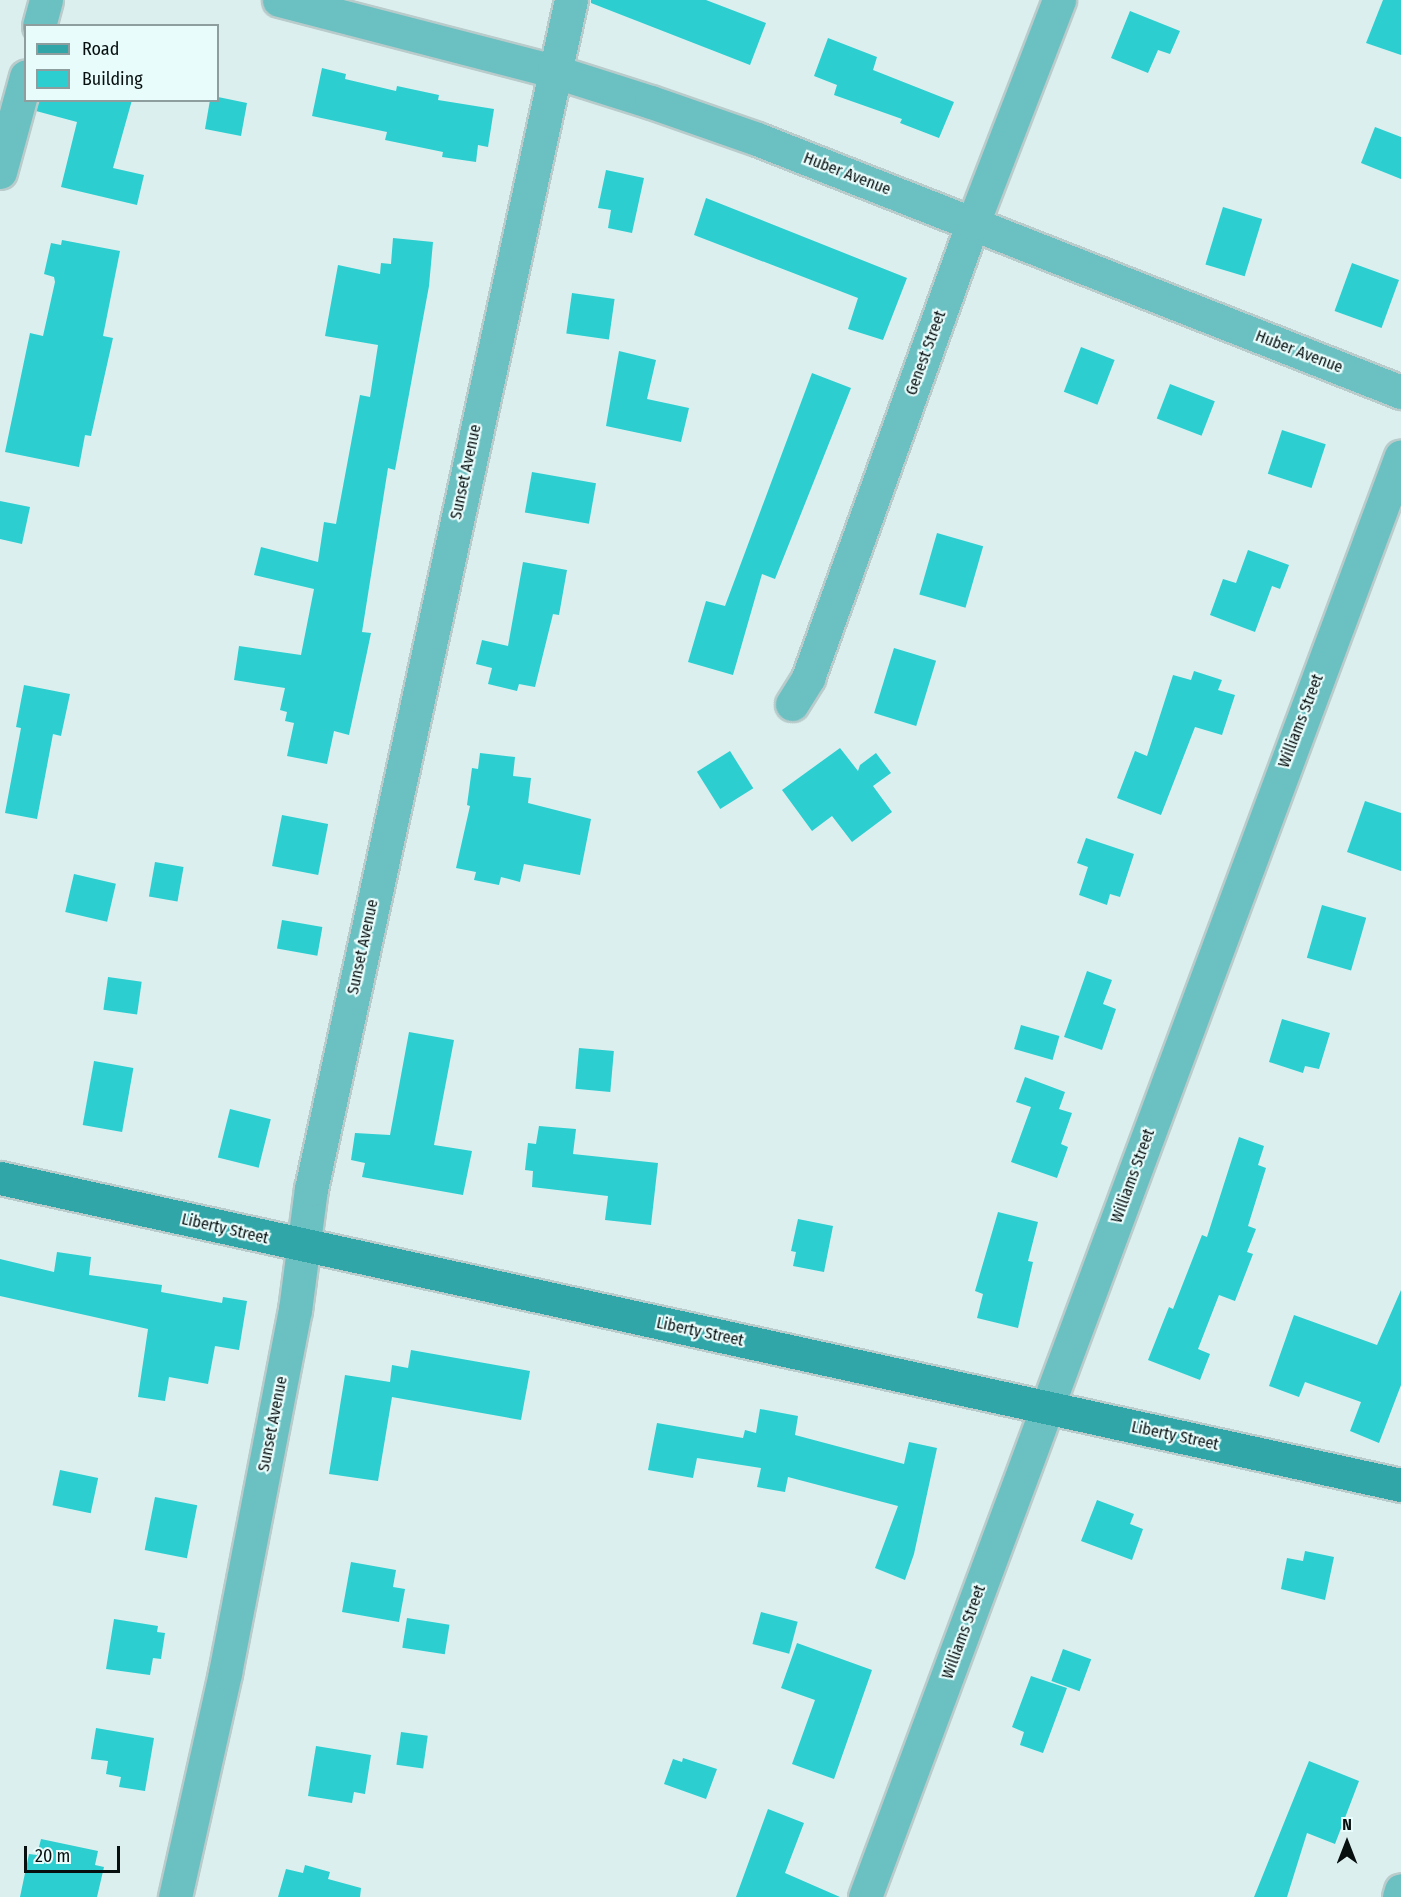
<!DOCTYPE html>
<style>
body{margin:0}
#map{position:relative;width:1401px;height:1897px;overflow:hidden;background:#dbefef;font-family:"Fira Sans Condensed",sans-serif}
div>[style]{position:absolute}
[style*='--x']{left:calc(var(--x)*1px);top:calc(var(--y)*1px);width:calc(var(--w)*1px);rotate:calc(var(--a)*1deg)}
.building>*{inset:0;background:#2cced0;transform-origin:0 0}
.roads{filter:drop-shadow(2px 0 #b9cbcb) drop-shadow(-2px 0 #b9cbcb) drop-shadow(0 2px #b9cbcb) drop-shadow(0 -2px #b9cbcb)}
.street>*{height:33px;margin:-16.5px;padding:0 16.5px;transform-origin:16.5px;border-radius:16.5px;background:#6bc0c1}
.secondary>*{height:33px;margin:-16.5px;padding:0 16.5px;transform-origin:16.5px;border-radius:16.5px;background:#31a6a8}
span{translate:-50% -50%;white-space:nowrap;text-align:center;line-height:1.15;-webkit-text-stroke:4.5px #e8fcfc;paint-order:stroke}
.street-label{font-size:16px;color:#080f0f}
.legend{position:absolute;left:24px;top:24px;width:195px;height:78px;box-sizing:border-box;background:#e8fcfc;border:2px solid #8e9d9d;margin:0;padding:8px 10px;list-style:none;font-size:18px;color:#080f0f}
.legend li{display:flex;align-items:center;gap:12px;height:30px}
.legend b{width:30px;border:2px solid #8e9d9d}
.north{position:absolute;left:1317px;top:1813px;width:60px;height:60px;-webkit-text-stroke:4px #e8fcfc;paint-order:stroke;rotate:0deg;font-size:16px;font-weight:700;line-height:24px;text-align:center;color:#080f0f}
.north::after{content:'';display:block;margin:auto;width:21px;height:27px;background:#080f0f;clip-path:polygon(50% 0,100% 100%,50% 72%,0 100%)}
.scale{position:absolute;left:24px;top:1846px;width:96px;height:27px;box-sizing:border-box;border:3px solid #080f0f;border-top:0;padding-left:8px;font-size:18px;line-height:21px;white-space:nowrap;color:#080f0f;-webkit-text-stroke:4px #e8fcfc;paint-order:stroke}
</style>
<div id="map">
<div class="building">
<i style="clip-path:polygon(591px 0,706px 0,766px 23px,750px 65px,591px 3px)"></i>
<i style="clip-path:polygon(1383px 0,1401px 0,1401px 55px,1366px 43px)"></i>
<i style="clip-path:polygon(1130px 11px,1180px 31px,1170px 54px,1158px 50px,1148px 73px,1111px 58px)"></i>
<i style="clip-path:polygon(828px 38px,877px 57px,873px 70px,954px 102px,939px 138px,900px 123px,902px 119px,834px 95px,837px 85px,814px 76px)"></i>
<i style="clip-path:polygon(322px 68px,346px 74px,345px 79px,396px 91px,397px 86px,439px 95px,438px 100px,494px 109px,488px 147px,478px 145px,476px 162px,442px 157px,443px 152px,385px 140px,387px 132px,312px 116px)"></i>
<i style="clip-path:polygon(218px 97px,247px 103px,241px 136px,205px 129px,210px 100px)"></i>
<i style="clip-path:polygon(39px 100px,132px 100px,113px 168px,144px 175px,137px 205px,61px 187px,77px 122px,36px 111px)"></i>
<i style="clip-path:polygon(1375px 127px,1401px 137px,1401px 179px,1361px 163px)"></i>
<i style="clip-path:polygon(606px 170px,644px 178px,632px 233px,608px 228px,611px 210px,598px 208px)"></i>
<i style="clip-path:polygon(706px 198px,907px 278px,883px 340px,848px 329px,858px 298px,694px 235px)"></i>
<i style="left:1223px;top:207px;width:41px;height:60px;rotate:17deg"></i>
<i style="clip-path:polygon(393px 238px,433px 242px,429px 286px,395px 470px,388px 468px,362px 632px,371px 633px,366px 657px,349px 735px,334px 731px,327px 764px,287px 756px,294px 723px,285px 721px,287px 712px,280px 710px,285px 688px,234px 680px,239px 646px,301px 655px,314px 589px,254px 575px,261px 547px,318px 562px,324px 522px,336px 524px,360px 395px,370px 397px,378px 345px,325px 336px,338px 265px,380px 274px,381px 263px,391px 264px)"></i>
<i style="clip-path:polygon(62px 240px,120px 251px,103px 336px,113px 338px,91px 436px,85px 435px,79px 467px,5px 452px,30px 333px,43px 336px,55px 282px,54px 277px,44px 274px,51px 243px,61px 245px)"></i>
<i style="left:1352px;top:263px;width:50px;height:51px;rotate:20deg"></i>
<i style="left:572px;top:293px;width:43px;height:41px;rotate:8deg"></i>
<i style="left:1081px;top:347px;width:36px;height:48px;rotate:21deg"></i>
<i style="clip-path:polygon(619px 351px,656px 360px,647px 399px,689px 408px,681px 442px,606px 426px)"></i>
<i style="clip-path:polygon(812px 373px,851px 388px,775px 579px,762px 574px,733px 675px,688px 662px,706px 601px,725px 606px)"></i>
<i style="left:1170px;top:384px;width:48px;height:37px;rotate:21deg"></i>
<i style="left:1282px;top:430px;width:46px;height:46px;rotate:18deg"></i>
<i style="left:532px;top:472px;width:65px;height:41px;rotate:10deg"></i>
<i style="clip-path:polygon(0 501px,30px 507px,22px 544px,0 539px)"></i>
<i style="left:937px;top:533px;width:48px;height:64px;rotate:16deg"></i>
<i style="clip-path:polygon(1248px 550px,1289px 565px,1280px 589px,1272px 586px,1255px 632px,1210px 615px,1223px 579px,1236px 583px)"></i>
<i style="clip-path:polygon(523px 562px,567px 570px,559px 615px,553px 614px,535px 687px,519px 684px,517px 691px,488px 684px,492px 668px,476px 664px,482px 640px,508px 646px)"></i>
<i style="left:894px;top:648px;width:44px;height:68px;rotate:17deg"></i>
<i style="clip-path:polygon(1194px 671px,1222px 680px,1218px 690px,1235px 695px,1222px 735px,1195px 727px,1161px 815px,1117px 798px,1135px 751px,1147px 756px,1173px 675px,1191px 680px)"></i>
<i style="clip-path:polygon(24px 685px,70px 694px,61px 736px,53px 734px,37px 819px,5px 813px,21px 728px,16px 727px)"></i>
<i style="clip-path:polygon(840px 748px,858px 771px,860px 765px,876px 753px,891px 773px,873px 786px,892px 812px,852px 842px,832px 816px,812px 831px,782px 790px)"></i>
<i style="left:730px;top:751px;width:44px;height:39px;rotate:58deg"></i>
<i style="clip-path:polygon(480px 753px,515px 757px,513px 776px,531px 778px,528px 803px,591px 819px,580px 875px,524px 864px,520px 882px,501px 877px,499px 885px,474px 880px,476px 872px,456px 868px,470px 806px,467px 805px,472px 768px,478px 769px)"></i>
<i style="clip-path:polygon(1365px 801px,1401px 813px,1401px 871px,1347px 852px)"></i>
<i style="left:282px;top:815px;width:47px;height:52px;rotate:11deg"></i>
<i style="clip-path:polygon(1086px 838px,1134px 854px,1120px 897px,1110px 894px,1107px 905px,1079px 895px,1088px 867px,1077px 863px)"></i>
<i style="left:155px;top:862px;width:29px;height:35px;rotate:10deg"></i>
<i style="left:74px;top:874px;width:43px;height:39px;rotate:13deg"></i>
<i style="left:1322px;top:905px;width:46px;height:55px;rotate:16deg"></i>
<i style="left:282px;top:920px;width:41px;height:29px;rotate:10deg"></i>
<i style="clip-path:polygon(1087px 971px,1112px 980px,1103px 1004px,1116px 1009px,1102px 1050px,1064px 1037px)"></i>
<i style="left:108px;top:977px;width:34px;height:33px;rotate:8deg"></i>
<i style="clip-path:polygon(1282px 1019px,1330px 1033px,1319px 1069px,1305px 1066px,1303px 1073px,1269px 1062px)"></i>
<i style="left:1021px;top:1025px;width:40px;height:25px;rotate:16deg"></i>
<i style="clip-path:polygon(409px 1032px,454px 1040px,434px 1145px,472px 1151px,463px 1195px,362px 1177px,365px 1163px,351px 1160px,355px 1133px,390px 1135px)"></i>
<i style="left:579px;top:1048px;width:35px;height:41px;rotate:5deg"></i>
<i style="left:94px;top:1061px;width:40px;height:65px;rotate:10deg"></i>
<i style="clip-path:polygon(1025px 1077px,1065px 1092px,1059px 1109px,1072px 1113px,1061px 1144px,1068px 1147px,1057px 1178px,1011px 1162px,1031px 1107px,1016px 1102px)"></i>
<i style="left:230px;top:1109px;width:42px;height:50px;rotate:14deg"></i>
<i style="clip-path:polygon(539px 1126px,576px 1129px,573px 1154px,658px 1163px,651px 1225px,605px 1220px,608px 1196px,532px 1187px,533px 1171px,525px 1170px,528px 1143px,536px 1144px)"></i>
<i style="clip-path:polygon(1239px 1137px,1264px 1146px,1258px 1165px,1266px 1168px,1248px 1226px,1256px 1229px,1247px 1252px,1253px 1254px,1235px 1301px,1219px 1295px,1198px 1349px,1210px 1354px,1200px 1380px,1148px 1360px,1169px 1307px,1173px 1309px,1202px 1235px,1207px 1237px)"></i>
<i style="clip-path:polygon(998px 1212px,1038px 1222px,1028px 1261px,1033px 1262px,1018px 1328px,977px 1318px,983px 1294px,975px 1291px)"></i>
<i style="clip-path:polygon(798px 1219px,833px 1226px,824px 1272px,793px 1266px,796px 1252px,791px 1251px)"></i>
<i style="clip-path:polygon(57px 1252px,91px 1257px,89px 1275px,162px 1285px,161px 1292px,222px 1303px,223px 1297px,247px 1301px,239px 1350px,215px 1346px,208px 1384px,169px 1377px,165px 1401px,138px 1397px,148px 1329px,0 1296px,0 1259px,54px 1272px)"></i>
<i style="clip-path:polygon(1401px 1290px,1401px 1385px,1379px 1443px,1350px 1431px,1361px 1402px,1305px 1382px,1299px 1397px,1269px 1386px,1294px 1315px,1377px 1345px)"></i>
<i style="clip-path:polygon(411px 1350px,530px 1371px,521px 1420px,392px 1397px,378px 1481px,329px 1474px,345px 1375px,390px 1382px,392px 1365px,408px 1368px)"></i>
<i style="clip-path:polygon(760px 1409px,798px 1416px,795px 1435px,904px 1464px,909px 1442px,937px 1448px,914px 1554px,905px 1580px,875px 1568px,898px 1506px,788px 1477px,785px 1492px,757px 1487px,761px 1468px,697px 1458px,693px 1478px,648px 1470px,657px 1423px,743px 1438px,745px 1430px,756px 1433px)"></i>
<i style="left:60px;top:1470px;width:39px;height:36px;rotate:12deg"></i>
<i style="left:155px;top:1497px;width:43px;height:54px;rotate:11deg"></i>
<i style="clip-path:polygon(1097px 1500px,1134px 1514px,1130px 1524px,1143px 1529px,1132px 1560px,1081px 1541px)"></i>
<i style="clip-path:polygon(1305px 1551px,1334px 1557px,1325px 1600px,1281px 1589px,1287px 1558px,1303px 1561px)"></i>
<i style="clip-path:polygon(351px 1562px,396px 1570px,393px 1587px,405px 1589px,399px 1622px,342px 1612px)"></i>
<i style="left:761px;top:1612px;width:38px;height:33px;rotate:15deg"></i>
<i style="left:407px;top:1618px;width:43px;height:30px;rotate:9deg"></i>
<i style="clip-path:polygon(114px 1619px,158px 1626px,157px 1632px,165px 1633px,161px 1659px,153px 1658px,150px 1675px,106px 1669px)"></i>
<i style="clip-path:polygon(797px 1643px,872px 1670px,834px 1779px,792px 1764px,815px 1700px,781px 1688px)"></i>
<i style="left:1063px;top:1649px;width:30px;height:34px;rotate:20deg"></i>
<i style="clip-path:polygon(1031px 1676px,1067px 1688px,1043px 1753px,1020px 1745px,1024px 1732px,1012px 1727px)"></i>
<i style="clip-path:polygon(96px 1728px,154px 1738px,145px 1791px,119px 1787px,121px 1777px,106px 1774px,108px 1761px,91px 1759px)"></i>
<i style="left:401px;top:1732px;width:27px;height:33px;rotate:8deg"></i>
<i style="clip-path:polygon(316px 1746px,371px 1755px,365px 1794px,354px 1792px,352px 1803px,308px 1796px)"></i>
<i style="clip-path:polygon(683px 1758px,717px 1769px,706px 1799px,664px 1784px,673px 1759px,682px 1762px)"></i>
<i style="clip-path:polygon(1309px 1761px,1359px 1781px,1335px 1844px,1307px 1833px,1287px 1897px,1254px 1897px)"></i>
<i style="clip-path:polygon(768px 1809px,804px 1823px,785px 1873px,840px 1897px,736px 1897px)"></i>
<i style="clip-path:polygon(41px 1839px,98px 1851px,95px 1865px,104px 1867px,97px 1897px,20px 1897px,29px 1854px,37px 1855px)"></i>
<i style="clip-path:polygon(305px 1865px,330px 1872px,328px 1879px,361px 1888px,360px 1897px,278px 1897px,286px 1869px,303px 1873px)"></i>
</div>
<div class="roads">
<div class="street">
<i style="--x:279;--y:0;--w:283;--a:14.5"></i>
<i style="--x:553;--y:71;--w:103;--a:17.6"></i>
<i style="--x:651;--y:102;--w:112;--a:19.2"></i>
<i style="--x:757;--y:139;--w:692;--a:21.45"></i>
<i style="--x:39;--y:26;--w:27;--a:-75"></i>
<i style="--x:0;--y:172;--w:99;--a:-74.8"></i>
<i style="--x:792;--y:704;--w:31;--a:-58"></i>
<i style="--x:808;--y:678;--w:484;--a:-70.1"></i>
<i style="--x:973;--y:223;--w:239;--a:-68.9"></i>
<i style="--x:175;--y:1897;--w:230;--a:-77.4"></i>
<i style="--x:225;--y:1673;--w:370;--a:-79.1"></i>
<i style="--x:295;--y:1310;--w:122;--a:-82.5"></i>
<i style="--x:311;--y:1189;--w:1217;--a:-77.67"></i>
<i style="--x:865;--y:1897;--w:1537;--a:-69.6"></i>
<i style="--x:1399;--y:1897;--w:7;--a:-74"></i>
</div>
<div class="secondary">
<i style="--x:0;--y:1178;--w:1434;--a:12.36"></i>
</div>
</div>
<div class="street-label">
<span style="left:847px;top:174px;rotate:21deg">Huber Avenue</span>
<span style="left:1299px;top:352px;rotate:21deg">Huber Avenue</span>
<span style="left:926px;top:353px;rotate:-70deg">Genest Street</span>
<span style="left:466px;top:472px;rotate:-78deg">Sunset Avenue</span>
<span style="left:1301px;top:721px;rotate:-69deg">Williams Street</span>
<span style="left:363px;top:947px;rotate:-78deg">Sunset Avenue</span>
<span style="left:1133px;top:1176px;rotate:-70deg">Williams Street</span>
<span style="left:225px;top:1229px;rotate:13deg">Liberty Street</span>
<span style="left:700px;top:1332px;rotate:12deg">Liberty Street</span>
<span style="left:273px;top:1424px;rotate:-79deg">Sunset Avenue</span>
<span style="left:1175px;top:1436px;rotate:12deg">Liberty Street</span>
<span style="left:964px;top:1632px;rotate:-70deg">Williams Street</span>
</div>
<ul class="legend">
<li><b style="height:8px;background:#31a6a8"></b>Road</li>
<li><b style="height:16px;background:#2cced0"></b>Building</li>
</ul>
<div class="north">N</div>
<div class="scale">20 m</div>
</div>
